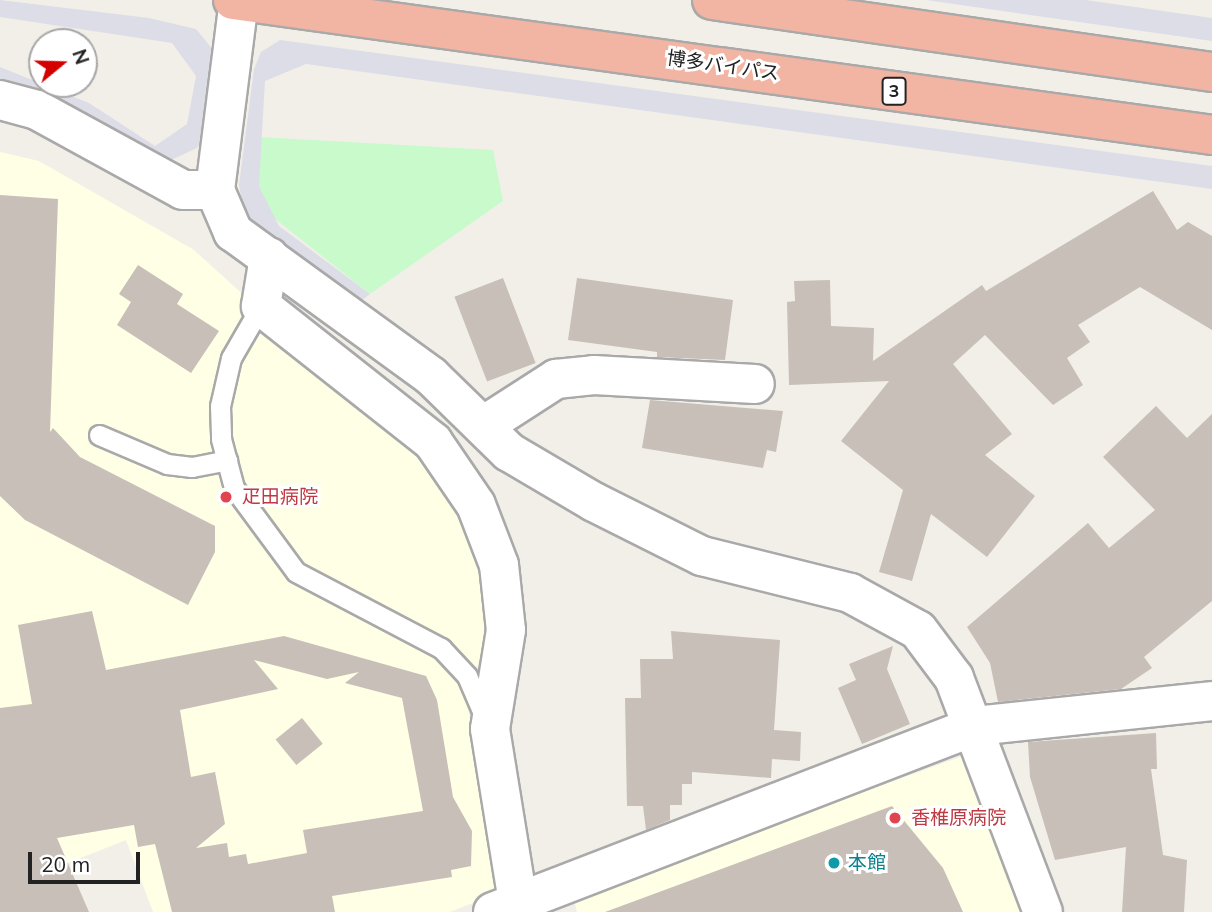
<!DOCTYPE html>
<meta charset="utf-8">
<style>
body{margin:0}
#map{position:relative;width:1212px;height:912px;overflow:hidden;background:#f2efe9;font-family:Mulish,"Noto Sans JP",sans-serif}
div>[style]{position:absolute}
[style*='--x']{left:calc(var(--x)*1px);top:calc(var(--y)*1px);width:calc(var(--w)*1px);rotate:calc(var(--a)*1deg)}
.education>*{inset:0;background:#ffffe5}
.park>*{inset:0;background:#c8facc}
.plaza>*{inset:0;background:#dddde8}
.building>*{inset:0;background:#c7bfb8;transform-origin:0 0}
.roads{filter:drop-shadow(2px 0 #a9a9a9) drop-shadow(-2px 0 #a9a9a9) drop-shadow(0 2px #a9a9a9) drop-shadow(0 -2px #a9a9a9)}
.service>*{height:19px;margin:-9.5px;padding:0 9.5px;transform-origin:9.5px;border-radius:9.5px;background:#fff}
.minor>*{height:38px;margin:-19px;padding:0 19px;transform-origin:19px;border-radius:19px;background:#fff}
.tertiary>*{height:38px;margin:-19px;padding:0 19px;transform-origin:19px;border-radius:19px;background:#fff}
.trunk>*{height:38px;margin:-19px;padding:0 19px;transform-origin:19px;border-radius:19px;background:#f2b4a3}
.dots>*{width:19px;height:19px;translate:-50% -50%;box-sizing:border-box;border:4px solid #fff;border-radius:50%}
span{translate:-50% -50%;white-space:nowrap;text-align:center;line-height:1.15;-webkit-text-stroke:6px #fff;paint-order:stroke}
.shield-label span{padding:2px 5px;background:#fff;border:2px solid;border-radius:5px;-webkit-text-stroke-width:0}
.shield-label{font-size:18px;color:#222;font-weight:700}
.street-label{font-size:19px;color:#222}
.health-label{font-size:19px;color:#be3a42}
.left{translate:0 -50%;text-align:left}
.culture-label{font-size:19px;color:#0d838f}
.north{position:absolute;left:28px;top:28px;width:70px;height:70px;box-sizing:border-box;background:#fff;border:2px solid #a7a7a7;border-radius:50%;rotate:71deg;font-size:19px;font-weight:700;line-height:28px;text-align:center;color:#222}
.north::after{content:'';display:block;margin:auto;width:24px;height:32px;background:#d40000;clip-path:polygon(50% 0,100% 100%,50% 72%,0 100%)}
.scale{position:absolute;left:28px;top:852px;width:112px;height:32px;box-sizing:border-box;border:4px solid #222;border-top:0;padding-left:9px;font-size:21px;line-height:24px;white-space:nowrap;color:#222;-webkit-text-stroke:5px #fff;paint-order:stroke}
</style>
<div id="map">
<div class="education">
<i style="clip-path:polygon(0 152px,39px 161px,194px 250px,429px 463px,476px 532px,493px 612px,467px 703px,503px 891px,450px 912px,153px 912px,126px 840px,0 890px)"></i>
<i style="clip-path:polygon(974px 752px,1028px 912px,577px 912px,573px 896px)"></i>
</div>
<div class="park">
<i style="clip-path:polygon(259px 137px,493px 150px,503px 201px,370px 294px,269px 214px,259px 186px)"></i>
</div>
<div class="plaza">
<i style="clip-path:polygon(0 0,149px 18px,196px 29px,214px 51px,205px 137px,197px 148px,169px 161px,84px 115px,0 79px,0 67px,89px 103px,155px 146px,187px 124px,196px 76px,172px 43px,0 17px)"></i>
<i style="clip-path:polygon(926px 0,1086px 0,1212px 18px,1212px 41px)"></i>
<i style="clip-path:polygon(280px 40px,1212px 166px,1212px 189px,306px 64px,265px 81px,259px 186px,279px 226px,370px 294px,361px 301px,272px 242px,252px 225px,242px 202px,239px 185px,254px 69px,261px 52px)"></i>
</div>
<div class="building">
<i style="clip-path:polygon(1153px 191px,1177px 230px,1188px 222px,1212px 236px,1212px 330px,1140px 287px,1078px 325px,1090px 342px,1067px 358px,1083px 385px,1053px 405px,985px 335px,953px 364px,1012px 434px,985px 455px,1035px 496px,987px 557px,931px 514px,912px 581px,879px 572px,903px 490px,841px 441px,889px 381px,789px 385px,787px 302px,795px 301px,794px 281px,830px 280px,831px 326px,874px 328px,873px 361px,982px 285px,986px 291px)"></i>
<i style="clip-path:polygon(0 195px,58px 199px,50px 432px,53px 428px,80px 457px,215px 526px,215px 552px,188px 605px,25px 520px,0 496px)"></i>
<i style="clip-path:polygon(138px 265px,183px 294px,177px 304px,219px 331px,191px 373px,117px 325px,131px 302px,119px 294px)"></i>
<i style="left:503px;top:278px;width:91px;height:52px;rotate:69deg"></i>
<i style="clip-path:polygon(577px 278px,733px 300px,725px 360px,657px 357px,657px 352px,568px 340px)"></i>
<i style="clip-path:polygon(650px 400px,783px 411px,776px 452px,767px 450px,763px 468px,642px 448px)"></i>
<i style="clip-path:polygon(1156px 406px,1187px 438px,1212px 414px,1212px 601px,1144px 657px,1152px 668px,1121px 689px,998px 702px,990px 663px,967px 627px,1088px 523px,1109px 548px,1155px 510px,1103px 457px)"></i>
<i style="clip-path:polygon(evenodd,92px 611px,106px 670px,284px 636px,426px 676px,437px 700px,453px 797px,472px 831px,471px 866px,451px 870px,452px 877px,332px 896px,335px 912px,172px 912px,155px 844px,138px 847px,134px 825px,57px 838px,89px 912px,0 912px,0 708px,32px 704px,18px 625px,92px 611px,254px 660px,327px 679px,359px 672px,345px 683px,402px 698px,423px 811px,303px 830px,307px 853px,248px 864px,246px 854px,229px 857px,227px 843px,196px 848px,225px 824px,215px 772px,191px 777px,180px 710px,278px 689px,254px 660px)"></i>
<i style="clip-path:polygon(671px 631px,780px 640px,774px 730px,801px 732px,800px 761px,772px 759px,771px 778px,692px 772px,692px 784px,682px 784px,682px 805px,670px 805px,670px 820px,646px 830px,643px 806px,627px 806px,625px 698px,641px 698px,640px 659px,673px 659px)"></i>
<i style="clip-path:polygon(893px 646px,887px 669px,910px 724px,862px 744px,838px 688px,856px 680px,849px 664px)"></i>
<i style="left:302px;top:718px;width:33px;height:34px;rotate:51deg"></i>
<i style="clip-path:polygon(1156px 733px,1157px 769px,1151px 769px,1163px 855px,1187px 860px,1184px 912px,1122px 912px,1126px 847px,1055px 860px,1030px 777px,1028px 742px)"></i>
<i style="clip-path:polygon(892px 806px,943px 868px,963px 912px,605px 912px)"></i>
</div>
<div class="roads">
<div class="service">
<i style="--x:261;--y:306;--w:60;--a:120"></i>
<i style="--x:231;--y:358;--w:49;--a:102.9"></i>
<i style="--x:220;--y:406;--w:33;--a:88"></i>
<i style="--x:221;--y:439;--w:51;--a:75.1"></i>
<i style="--x:234;--y:488;--w:104;--a:53.6"></i>
<i style="--x:296;--y:572;--w:164;--a:27.7"></i>
<i style="--x:441;--y:648;--w:38;--a:47"></i>
<i style="--x:467;--y:676;--w:46;--a:66.8"></i>
<i style="--x:99;--y:435;--w:74;--a:23.1"></i>
<i style="--x:167;--y:464;--w:25;--a:7"></i>
<i style="--x:192;--y:467;--w:36;--a:-11"></i>
</div>
<div class="minor">
<i style="--x:239;--y:0;--w:192;--a:97.2"></i>
<i style="--x:215;--y:190;--w:46;--a:66.8"></i>
<i style="--x:233;--y:232;--w:245;--a:36"></i>
<i style="--x:431;--y:376;--w:109;--a:44.3"></i>
<i style="--x:509;--y:452;--w:99;--a:30.5"></i>
<i style="--x:594;--y:502;--w:121;--a:26.6"></i>
<i style="--x:702;--y:556;--w:153;--a:14"></i>
<i style="--x:850;--y:593;--w:77;--a:28.6"></i>
<i style="--x:918;--y:630;--w:60;--a:53.1"></i>
<i style="--x:954;--y:678;--w:250;--a:69.2"></i>
<i style="--x:269;--y:257;--w:50;--a:99.3"></i>
<i style="--x:261;--y:306;--w:219;--a:38.3"></i>
<i style="--x:433;--y:442;--w:76;--a:55.7"></i>
<i style="--x:476;--y:505;--w:64;--a:69"></i>
<i style="--x:499;--y:565;--w:65;--a:83.9"></i>
<i style="--x:506;--y:630;--w:100;--a:99.2"></i>
<i style="--x:490;--y:729;--w:174;--a:80.8"></i>
<i style="--x:483;--y:426;--w:87;--a:-32.8"></i>
<i style="--x:556;--y:379;--w:38;--a:-6"></i>
<i style="--x:594;--y:375;--w:161;--a:3.2"></i>
<i style="--x:493;--y:912;--w:517;--a:-21.1"></i>
<i style="--x:975;--y:726;--w:238;--a:-6"></i>
</div>
<div class="tertiary">
<i style="--x:0;--y:100;--w:38;--a:15"></i>
<i style="--x:37;--y:110;--w:166;--a:28.7"></i>
<i style="--x:183;--y:190;--w:32;--a:0"></i>
</div>
<div class="trunk">
<i style="--x:233;--y:0;--w:988;--a:7.85"></i>
<i style="--x:712;--y:0;--w:505;--a:8.19"></i>
</div>
</div>
<div class="dots">
<i style="left:226px;top:497px;background:#e0444e"></i>
<i style="left:895px;top:818px;background:#e0444e"></i>
<i style="left:834px;top:863px;background:#0f9aa8"></i>
</div>
<div class="shield-label">
<span style="left:894px;top:91px">3</span>
</div>
<div class="street-label">
<span style="left:723px;top:66px;rotate:8deg">博多バイパス</span>
</div>
<div class="health-label">
<span class="left" style="left:242px;top:497px">疋田病院</span>
<span class="left" style="left:911px;top:818px">香椎原病院</span>
</div>
<div class="culture-label">
<span class="left" style="left:848px;top:863px">本館</span>
</div>
<div class="north">N</div>
<div class="scale">20 m</div>
</div>
